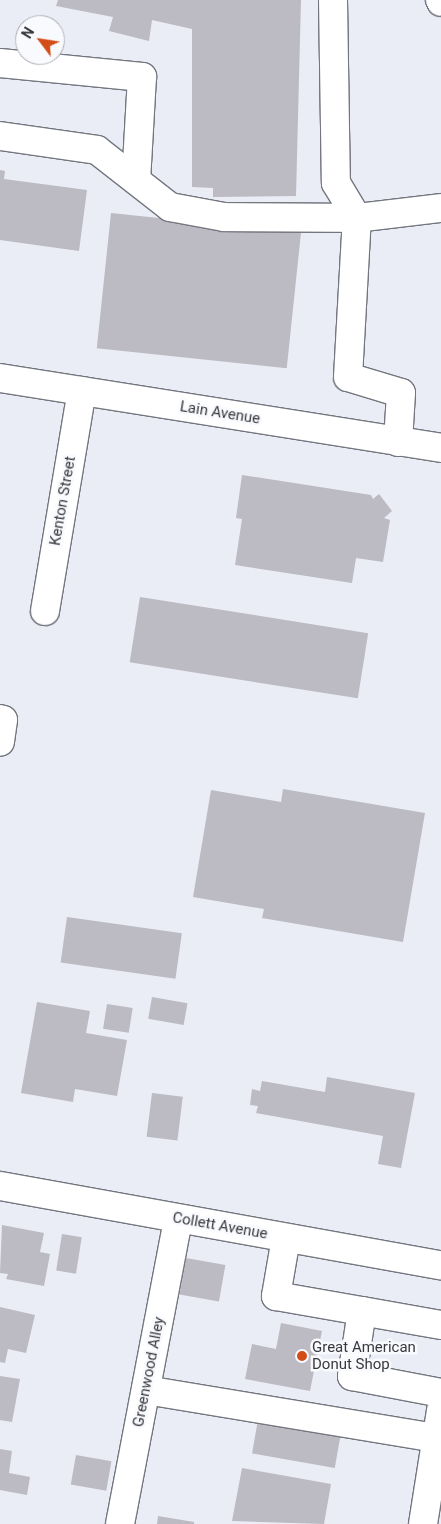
<!DOCTYPE html>
<style>
body{margin:0}
#map{position:relative;width:441px;height:1524px;overflow:hidden;background:#eaedf6;font-family:Roboto,sans-serif}
div>[style]{position:absolute}
[style*='--x']{left:calc(var(--x)*1px);top:calc(var(--y)*1px);width:calc(var(--w)*1px);rotate:calc(var(--a)*1deg)}
.building>*{inset:0;background:#bcbac3;transform-origin:0 0}
.roads{filter:drop-shadow(1px 0 #73767e) drop-shadow(-1px 0 #73767e) drop-shadow(0 1px #73767e) drop-shadow(0 -1px #73767e)}
.minor>*{height:28px;margin:-14px;padding:0 14px;transform-origin:14px;border-radius:14px;background:#fff}
.major>*{height:28px;margin:-14px;padding:0 14px;transform-origin:14px;border-radius:14px;background:#fff}
.dots>*{width:14px;height:14px;translate:-50% -50%;box-sizing:border-box;border:2px solid #f9fafe;border-radius:50%}
span{translate:-50% -50%;white-space:nowrap;text-align:center;line-height:1.15;-webkit-text-stroke:5px #f9fafe;paint-order:stroke}
.street-label{font-size:15px;color:#38393d}
.poi-label{font-size:15px;color:#38393d}
.left{translate:0 -50%;text-align:left}
.north{position:absolute;left:15px;top:15px;width:50px;height:50px;box-sizing:border-box;background:#f9fafe;border:1px solid #acadb1;border-radius:50%;rotate:301deg;font-size:14px;font-weight:700;line-height:20px;text-align:center;color:#38393d}
.north::after{content:'';display:block;margin:auto;width:18px;height:22px;background:#d34d17;clip-path:polygon(50% 0,100% 100%,50% 72%,0 100%)}
</style>
<div id="map">
<div class="building">
<i style="clip-path:polygon(58px 0,301px 0,296px 196px,213px 197px,213px 188px,192px 187px,192px 29px,152px 20px,149px 41px,109px 31px,113px 17px,56px 6px)"></i>
<i style="clip-path:polygon(0 170px,5px 171px,4px 179px,87px 190px,79px 251px,0 240px)"></i>
<i style="left:111px;top:213px;width:191px;height:136px;rotate:6deg"></i>
<i style="clip-path:polygon(242px 475px,371px 495px,373px 499px,379px 494px,392px 511px,384px 518px,390px 520px,383px 562px,356px 558px,352px 583px,235px 565px,242px 519px,236px 518px)"></i>
<i style="left:140px;top:597px;width:231px;height:66px;rotate:9deg"></i>
<i style="clip-path:polygon(283px 789px,425px 813px,403px 942px,262px 918px,264px 909px,193px 897px,211px 790px,281px 802px)"></i>
<i style="left:67px;top:917px;width:116px;height:46px;rotate:8deg"></i>
<i style="left:152px;top:997px;width:36px;height:22px;rotate:10deg"></i>
<i style="clip-path:polygon(37px 1002px,90px 1011px,86px 1033px,127px 1040px,117px 1096px,75px 1089px,73px 1102px,21px 1093px)"></i>
<i style="left:107px;top:1004px;width:26px;height:25px;rotate:9deg"></i>
<i style="clip-path:polygon(327px 1077px,415px 1093px,401px 1168px,378px 1164px,383px 1136px,256px 1113px,258px 1106px,250px 1105px,252px 1089px,260px 1091px,262px 1081px,325px 1092px)"></i>
<i style="left:152px;top:1093px;width:31px;height:44px;rotate:7deg"></i>
<i style="clip-path:polygon(2px 1225px,44px 1233px,40px 1252px,50px 1254px,44px 1286px,6px 1279px,8px 1274px,0 1273px)"></i>
<i style="left:62px;top:1234px;width:20px;height:37px;rotate:9deg"></i>
<i style="left:186px;top:1258px;width:40px;height:37px;rotate:10deg"></i>
<i style="clip-path:polygon(0 1307px,35px 1315px,26px 1353px,8px 1349px,5px 1363px,0 1362px)"></i>
<i style="clip-path:polygon(281px 1323px,322px 1331px,310px 1391px,245px 1379px,252px 1344px,276px 1349px)"></i>
<i style="clip-path:polygon(0 1376px,20px 1379px,12px 1422px,0 1420px)"></i>
<i style="left:259px;top:1414px;width:84px;height:40px;rotate:10deg"></i>
<i style="clip-path:polygon(0 1449px,12px 1451px,9px 1473px,30px 1477px,27px 1495px,0 1490px)"></i>
<i style="left:76px;top:1455px;width:36px;height:30px;rotate:10deg"></i>
<i style="clip-path:polygon(242px 1468px,331px 1484px,324px 1524px,232px 1521px)"></i>
<i style="clip-path:polygon(158px 1516px,194px 1522px,194px 1524px,157px 1524px)"></i>
</div>
<div class="roads">
<div class="minor">
<i style="--x:333;--y:0;--w:183;--a:89.1"></i>
<i style="--x:336;--y:183;--w:41;--a:59"></i>
<i style="--x:0;--y:63;--w:143;--a:5.6"></i>
<i style="--x:142;--y:77;--w:103;--a:93.3"></i>
<i style="--x:0;--y:136;--w:98;--a:8.2"></i>
<i style="--x:97;--y:150;--w:93;--a:38"></i>
<i style="--x:170;--y:207;--w:55;--a:10.5"></i>
<i style="--x:224;--y:217;--w:133;--a:0.4"></i>
<i style="--x:0;--y:378;--w:447;--a:9"></i>
<i style="--x:398;--y:442;--w:49;--a:-86.5"></i>
<i style="--x:401;--y:393;--w:55;--a:-163.2"></i>
<i style="--x:348;--y:377;--w:159;--a:-86.8"></i>
<i style="--x:357;--y:218;--w:85;--a:-6.8"></i>
<i style="--x:45;--y:611;--w:223;--a:-80.5"></i>
<i style="--x:0;--y:719;--w:3;--a:18"></i>
<i style="--x:3;--y:720;--w:22;--a:98"></i>
<i style="--x:0;--y:1186;--w:448;--a:10.2"></i>
<i style="--x:286;--y:1238;--w:59;--a:99.8"></i>
<i style="--x:276;--y:1296;--w:87;--a:9.9"></i>
<i style="--x:441;--y:1325;--w:80;--a:-170"></i>
<i style="--x:362;--y:1311;--w:66;--a:98.7"></i>
<i style="--x:352;--y:1376;--w:91;--a:10.8"></i>
<i style="--x:146;--y:1390;--w:299;--a:9.4"></i>
<i style="--x:120;--y:1524;--w:310;--a:-79.2"></i>
</div>
<div class="major">
<i style="--x:440;--y:0;--w:2;--a:63"></i>
<i style="--x:423;--y:1524;--w:115;--a:-81"></i>
</div>
</div>
<div class="dots">
<i style="left:302px;top:1356px;background:#d34d17"></i>
</div>
<div class="street-label">
<span style="left:220px;top:413px;rotate:9deg">Lain Avenue</span>
<span style="left:63px;top:501px;rotate:-80deg">Kenton Street</span>
<span style="left:220px;top:1226px;rotate:10deg">Collett Avenue</span>
<span style="left:149px;top:1372px;rotate:-79deg">Greenwood Alley</span>
</div>
<div class="poi-label">
<span class="left" style="left:312px;top:1356px">Great American<br>Donut Shop</span>
</div>
<div class="north">N</div>
</div>
